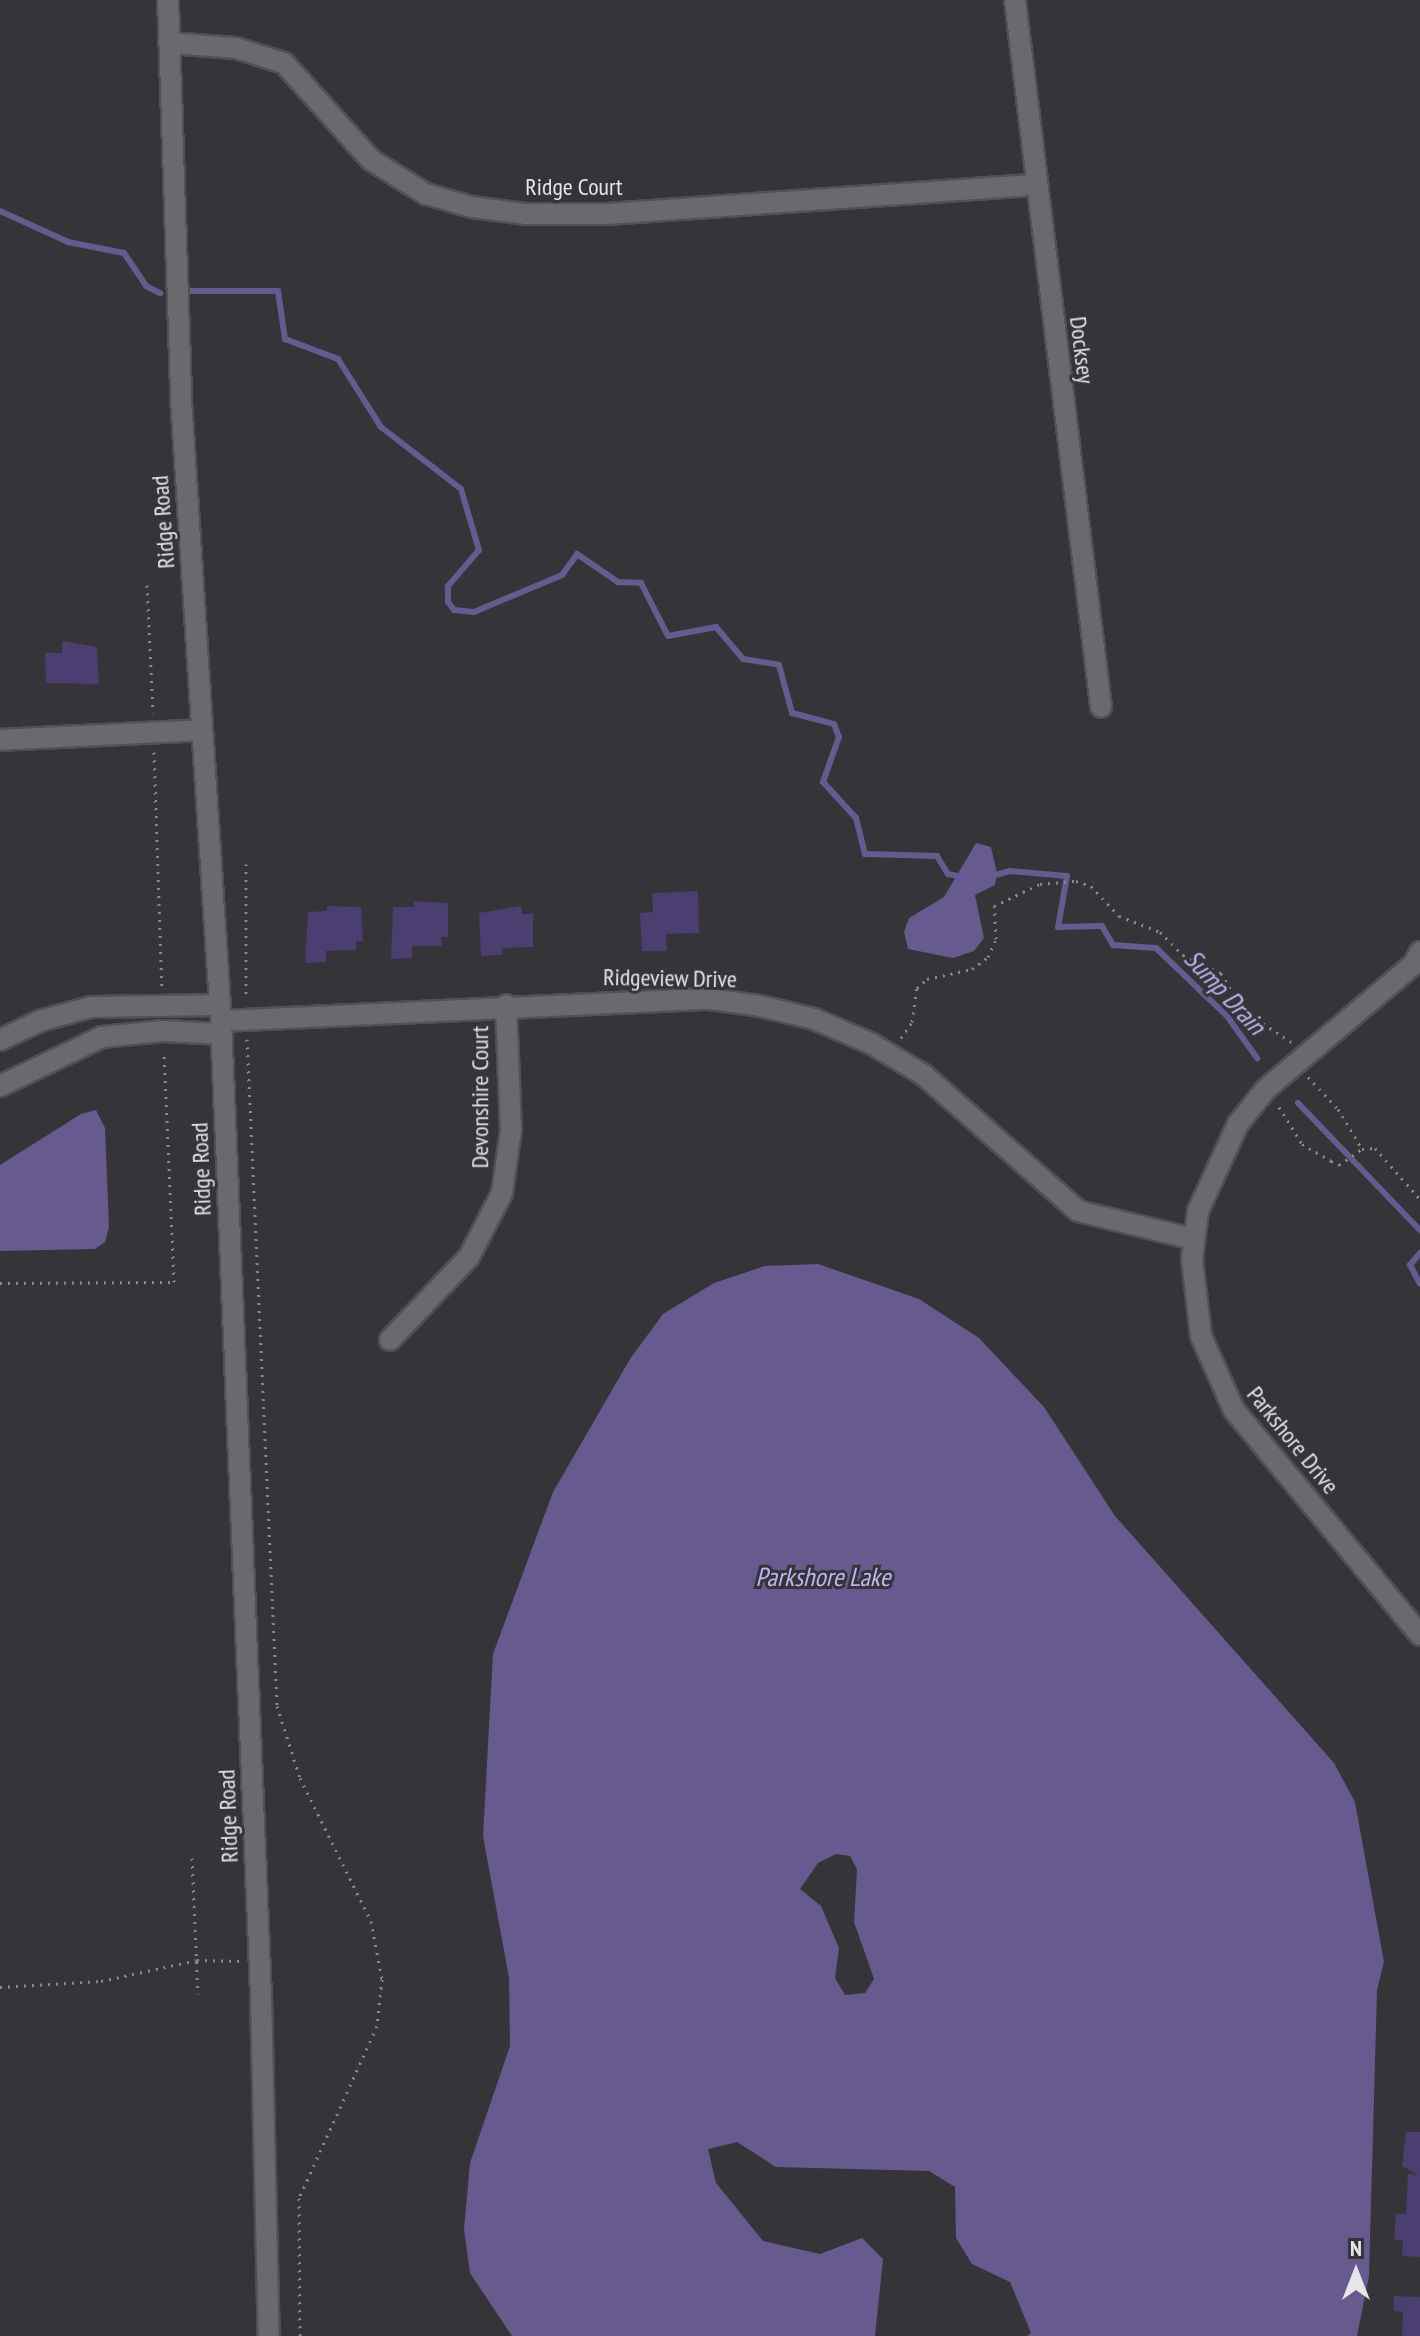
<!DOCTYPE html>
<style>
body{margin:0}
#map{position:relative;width:1420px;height:2336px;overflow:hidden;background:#353439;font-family:"PT Sans Narrow",sans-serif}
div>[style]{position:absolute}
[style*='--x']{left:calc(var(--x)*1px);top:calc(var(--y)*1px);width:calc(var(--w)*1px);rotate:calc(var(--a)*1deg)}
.water>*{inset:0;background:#675a8f}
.stream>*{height:6px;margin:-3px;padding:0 3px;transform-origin:3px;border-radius:3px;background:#675a8f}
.building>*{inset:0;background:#4b3e71}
.path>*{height:3px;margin-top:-1.5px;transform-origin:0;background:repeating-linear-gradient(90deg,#89888d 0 2px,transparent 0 8px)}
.roads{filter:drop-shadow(2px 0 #515054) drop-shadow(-2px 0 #515054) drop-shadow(0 2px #515054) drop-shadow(0 -2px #515054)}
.minor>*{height:20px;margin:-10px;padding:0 10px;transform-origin:10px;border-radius:10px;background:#6a696e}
span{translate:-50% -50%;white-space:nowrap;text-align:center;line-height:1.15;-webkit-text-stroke:6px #353439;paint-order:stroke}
.street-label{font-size:24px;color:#e6e5e8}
.water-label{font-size:26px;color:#c1b3f3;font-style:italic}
.north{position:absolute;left:1316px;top:2232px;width:80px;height:80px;-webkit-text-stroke:6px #353439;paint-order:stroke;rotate:0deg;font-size:22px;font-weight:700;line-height:32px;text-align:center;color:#e6e5e8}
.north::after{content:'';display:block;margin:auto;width:28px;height:36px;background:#e6e5e8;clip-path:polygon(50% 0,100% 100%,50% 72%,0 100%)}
</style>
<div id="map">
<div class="water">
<i style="clip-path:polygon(976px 843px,991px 847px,997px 873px,995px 885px,975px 895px,984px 938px,974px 951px,953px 958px,908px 949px,904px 932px,909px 918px,944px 897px)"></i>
<i style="clip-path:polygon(96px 1110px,105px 1128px,109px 1227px,105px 1242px,95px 1249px,0 1251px,0 1165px,81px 1114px)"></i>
<i style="clip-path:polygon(evenodd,818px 1264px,919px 1299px,979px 1338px,1044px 1407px,1115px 1516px,1334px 1763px,1355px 1802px,1384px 1962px,1377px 1990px,1369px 2276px,1357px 2336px,1027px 2336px,1031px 2333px,1010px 2282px,972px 2264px,956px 2238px,955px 2187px,929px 2171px,776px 2167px,737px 2142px,708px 2149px,716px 2183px,763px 2241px,820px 2254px,862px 2238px,883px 2259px,875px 2336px,512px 2336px,470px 2273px,464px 2229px,470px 2163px,510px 2046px,509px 1978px,483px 1836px,493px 1654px,553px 1492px,630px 1359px,663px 1314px,714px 1283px,765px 1266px,818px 1264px,836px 1854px,850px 1856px,857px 1869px,854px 1922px,874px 1979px,865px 1993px,845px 1995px,835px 1978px,839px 1948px,821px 1906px,800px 1889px,818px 1863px,836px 1854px)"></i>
</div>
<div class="stream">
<i style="--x:0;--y:211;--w:75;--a:24.5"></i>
<i style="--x:68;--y:242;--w:57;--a:11.1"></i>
<i style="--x:124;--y:253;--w:40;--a:56"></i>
<i style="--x:146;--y:286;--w:16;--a:27"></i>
<i style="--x:189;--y:291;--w:89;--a:0"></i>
<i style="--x:278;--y:291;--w:49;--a:81.7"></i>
<i style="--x:285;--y:339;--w:57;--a:20.7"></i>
<i style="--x:338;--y:359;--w:80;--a:57.7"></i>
<i style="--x:381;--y:427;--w:101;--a:37.8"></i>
<i style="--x:461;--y:489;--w:64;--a:73.6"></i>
<i style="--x:479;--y:550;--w:48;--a:130.7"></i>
<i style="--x:448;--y:586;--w:16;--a:90"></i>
<i style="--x:448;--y:602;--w:10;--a:53"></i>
<i style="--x:454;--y:610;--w:20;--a:6"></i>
<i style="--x:474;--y:612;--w:95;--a:-22.8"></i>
<i style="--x:562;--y:575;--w:26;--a:-54"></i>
<i style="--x:577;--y:554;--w:50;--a:34.3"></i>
<i style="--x:618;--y:582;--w:23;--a:2"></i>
<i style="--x:641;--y:583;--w:59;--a:63"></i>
<i style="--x:668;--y:636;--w:49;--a:-10.6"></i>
<i style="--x:716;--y:627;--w:42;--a:49.8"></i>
<i style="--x:743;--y:659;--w:36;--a:9"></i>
<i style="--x:779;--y:665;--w:50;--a:74.8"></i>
<i style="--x:792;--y:713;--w:43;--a:14.7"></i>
<i style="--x:834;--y:724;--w:14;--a:69"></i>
<i style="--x:839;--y:737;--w:48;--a:109.6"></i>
<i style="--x:823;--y:782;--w:49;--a:47.5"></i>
<i style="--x:856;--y:818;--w:37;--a:76"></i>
<i style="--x:865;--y:854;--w:72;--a:1.6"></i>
<i style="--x:937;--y:856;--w:21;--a:59"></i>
<i style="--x:948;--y:874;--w:15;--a:11"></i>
<i style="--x:989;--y:877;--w:22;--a:-16"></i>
<i style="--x:1010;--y:871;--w:57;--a:5"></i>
<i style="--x:1067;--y:876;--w:52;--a:100"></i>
<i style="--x:1058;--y:927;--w:44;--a:-1.3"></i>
<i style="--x:1102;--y:926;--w:22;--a:60"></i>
<i style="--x:1113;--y:945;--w:43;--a:4"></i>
<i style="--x:1156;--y:948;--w:98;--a:43.8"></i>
<i style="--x:1227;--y:1016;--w:52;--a:54.5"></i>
<i style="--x:1298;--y:1103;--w:176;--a:46.2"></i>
<i style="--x:1420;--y:1253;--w:16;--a:130"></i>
<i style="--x:1410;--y:1265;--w:21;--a:62"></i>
</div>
<div class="building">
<i style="clip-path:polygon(62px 641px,97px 647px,99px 684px,46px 683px,45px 653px,62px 653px)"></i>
<i style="clip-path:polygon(698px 891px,699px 933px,666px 934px,667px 951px,642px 951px,640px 913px,653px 912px,652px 893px)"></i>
<i style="clip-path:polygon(413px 901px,448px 903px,448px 937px,441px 937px,442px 946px,412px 946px,412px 958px,391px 959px,393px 907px,414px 907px)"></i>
<i style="clip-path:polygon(327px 906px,361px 907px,363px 941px,356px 941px,356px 950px,326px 951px,326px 962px,305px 963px,308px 912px,327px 911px)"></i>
<i style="clip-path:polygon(521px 906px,522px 914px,533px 914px,533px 947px,502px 948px,502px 955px,481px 956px,479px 913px)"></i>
<i style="clip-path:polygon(1406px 2132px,1420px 2132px,1420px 2257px,1402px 2256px,1403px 2240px,1394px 2240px,1396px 2214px,1406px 2214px,1408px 2174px,1418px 2175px,1402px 2166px)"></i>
<i style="clip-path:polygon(1394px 2296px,1420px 2297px,1420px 2336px,1402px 2336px,1403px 2312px,1394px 2311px)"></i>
</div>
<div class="path">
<i style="--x:147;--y:585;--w:128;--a:87.3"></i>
<i style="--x:154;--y:752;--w:236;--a:88.1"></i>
<i style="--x:246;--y:864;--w:135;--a:90"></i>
<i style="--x:901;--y:1038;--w:19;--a:-55"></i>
<i style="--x:912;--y:1022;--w:34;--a:-82"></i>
<i style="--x:917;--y:988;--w:13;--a:-42"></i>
<i style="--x:927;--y:979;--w:46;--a:-12.5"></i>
<i style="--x:972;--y:969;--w:20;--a:-37"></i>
<i style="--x:988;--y:957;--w:20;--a:-66"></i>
<i style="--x:996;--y:939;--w:33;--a:-93"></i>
<i style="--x:994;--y:906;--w:51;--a:-25.6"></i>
<i style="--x:1040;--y:884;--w:36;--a:-5"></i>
<i style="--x:1076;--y:881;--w:16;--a:18"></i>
<i style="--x:1091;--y:886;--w:41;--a:47"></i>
<i style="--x:1119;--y:916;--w:44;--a:21.3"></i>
<i style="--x:1160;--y:932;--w:33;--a:45"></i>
<i style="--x:1183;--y:955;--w:42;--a:25.3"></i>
<i style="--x:1221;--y:973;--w:43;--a:59.3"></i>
<i style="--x:1243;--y:1010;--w:58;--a:33.7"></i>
<i style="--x:247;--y:1039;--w:668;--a:87.42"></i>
<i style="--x:277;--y:1706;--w:76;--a:72.3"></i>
<i style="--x:300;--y:1778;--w:160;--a:63.6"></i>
<i style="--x:371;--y:1921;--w:59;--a:79.3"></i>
<i style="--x:382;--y:1979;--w:47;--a:96.1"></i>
<i style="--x:377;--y:2026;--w:189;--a:114.4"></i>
<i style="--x:299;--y:2198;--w:138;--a:89.6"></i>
<i style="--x:1308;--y:1077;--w:44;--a:46.8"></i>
<i style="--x:1338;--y:1109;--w:47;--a:59"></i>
<i style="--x:1362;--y:1149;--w:13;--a:-4"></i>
<i style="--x:1375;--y:1148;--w:68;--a:48.6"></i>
<i style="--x:1279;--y:1107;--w:44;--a:58.1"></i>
<i style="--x:1302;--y:1144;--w:34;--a:30"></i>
<i style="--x:1331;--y:1161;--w:9;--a:27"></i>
<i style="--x:1339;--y:1165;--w:28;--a:-35"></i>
<i style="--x:0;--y:1283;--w:174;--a:-0.3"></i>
<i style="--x:174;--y:1282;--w:230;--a:-92.5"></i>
<i style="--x:192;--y:1858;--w:136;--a:87.5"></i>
<i style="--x:0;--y:1987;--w:101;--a:-3.4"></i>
<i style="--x:101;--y:1981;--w:98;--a:-12.3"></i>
<i style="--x:197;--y:1960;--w:45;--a:1.3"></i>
</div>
<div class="roads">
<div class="minor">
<i style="--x:168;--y:0;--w:414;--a:88.1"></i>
<i style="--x:182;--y:414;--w:608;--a:86.32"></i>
<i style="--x:221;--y:1021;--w:976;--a:87.65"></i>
<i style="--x:261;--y:1996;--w:340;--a:88.7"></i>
<i style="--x:1015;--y:0;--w:712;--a:83.06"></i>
<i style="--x:170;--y:43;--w:66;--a:4.3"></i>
<i style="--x:236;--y:48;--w:50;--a:17.4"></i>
<i style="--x:284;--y:63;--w:130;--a:48.1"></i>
<i style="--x:371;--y:160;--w:65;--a:31.7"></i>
<i style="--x:426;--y:194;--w:48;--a:15.8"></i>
<i style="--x:472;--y:207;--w:53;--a:7.5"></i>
<i style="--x:525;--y:214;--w:82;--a:0"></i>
<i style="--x:607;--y:214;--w:429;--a:-3.9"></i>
<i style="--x:0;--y:740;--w:201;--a:-2.8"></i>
<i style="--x:1420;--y:952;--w:13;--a:117"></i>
<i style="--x:1414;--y:964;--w:194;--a:139.8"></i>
<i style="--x:1266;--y:1089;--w:45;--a:128.7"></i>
<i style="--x:1238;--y:1124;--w:96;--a:114.7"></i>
<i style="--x:1198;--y:1211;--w:48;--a:97.1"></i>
<i style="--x:1192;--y:1259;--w:78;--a:83.3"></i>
<i style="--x:1201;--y:1336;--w:81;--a:66"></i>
<i style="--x:1234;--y:1410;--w:292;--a:50.4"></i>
<i style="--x:221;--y:1021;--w:489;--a:-2.6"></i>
<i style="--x:710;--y:999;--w:50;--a:8"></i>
<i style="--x:760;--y:1006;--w:56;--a:13.5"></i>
<i style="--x:814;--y:1019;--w:63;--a:23.3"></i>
<i style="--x:872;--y:1044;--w:61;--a:30.8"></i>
<i style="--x:924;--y:1075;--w:205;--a:41.4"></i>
<i style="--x:1078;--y:1211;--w:118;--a:13.7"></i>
<i style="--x:0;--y:1040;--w:44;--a:-25.4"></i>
<i style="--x:40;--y:1021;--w:53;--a:-15.4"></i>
<i style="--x:91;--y:1007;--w:129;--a:-0.9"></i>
<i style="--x:0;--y:1086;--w:113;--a:-25.7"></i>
<i style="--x:102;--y:1037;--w:61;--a:-5.6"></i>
<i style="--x:163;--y:1031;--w:58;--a:3"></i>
<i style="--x:390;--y:1340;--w:115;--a:-46.4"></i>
<i style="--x:469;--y:1257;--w:72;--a:-62.7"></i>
<i style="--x:502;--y:1193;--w:64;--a:-81.9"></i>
<i style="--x:511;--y:1130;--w:125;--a:-92.3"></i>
</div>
</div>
<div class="street-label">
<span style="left:574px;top:187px">Ridge Court</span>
<span style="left:1082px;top:350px;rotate:83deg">Docksey</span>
<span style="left:163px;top:522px;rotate:-94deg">Ridge Road</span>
<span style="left:670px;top:978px;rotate:1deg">Ridgeview Drive</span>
<span style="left:480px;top:1097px;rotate:-90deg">Devonshire Court</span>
<span style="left:201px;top:1169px;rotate:-92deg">Ridge Road</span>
<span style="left:1293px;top:1440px;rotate:51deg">Parkshore Drive</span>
<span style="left:228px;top:1816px;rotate:-92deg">Ridge Road</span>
</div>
<div class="water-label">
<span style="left:1225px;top:992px;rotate:47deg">Sump Drain</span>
<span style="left:823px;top:1577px">Parkshore Lake</span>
</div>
<div class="north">N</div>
</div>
